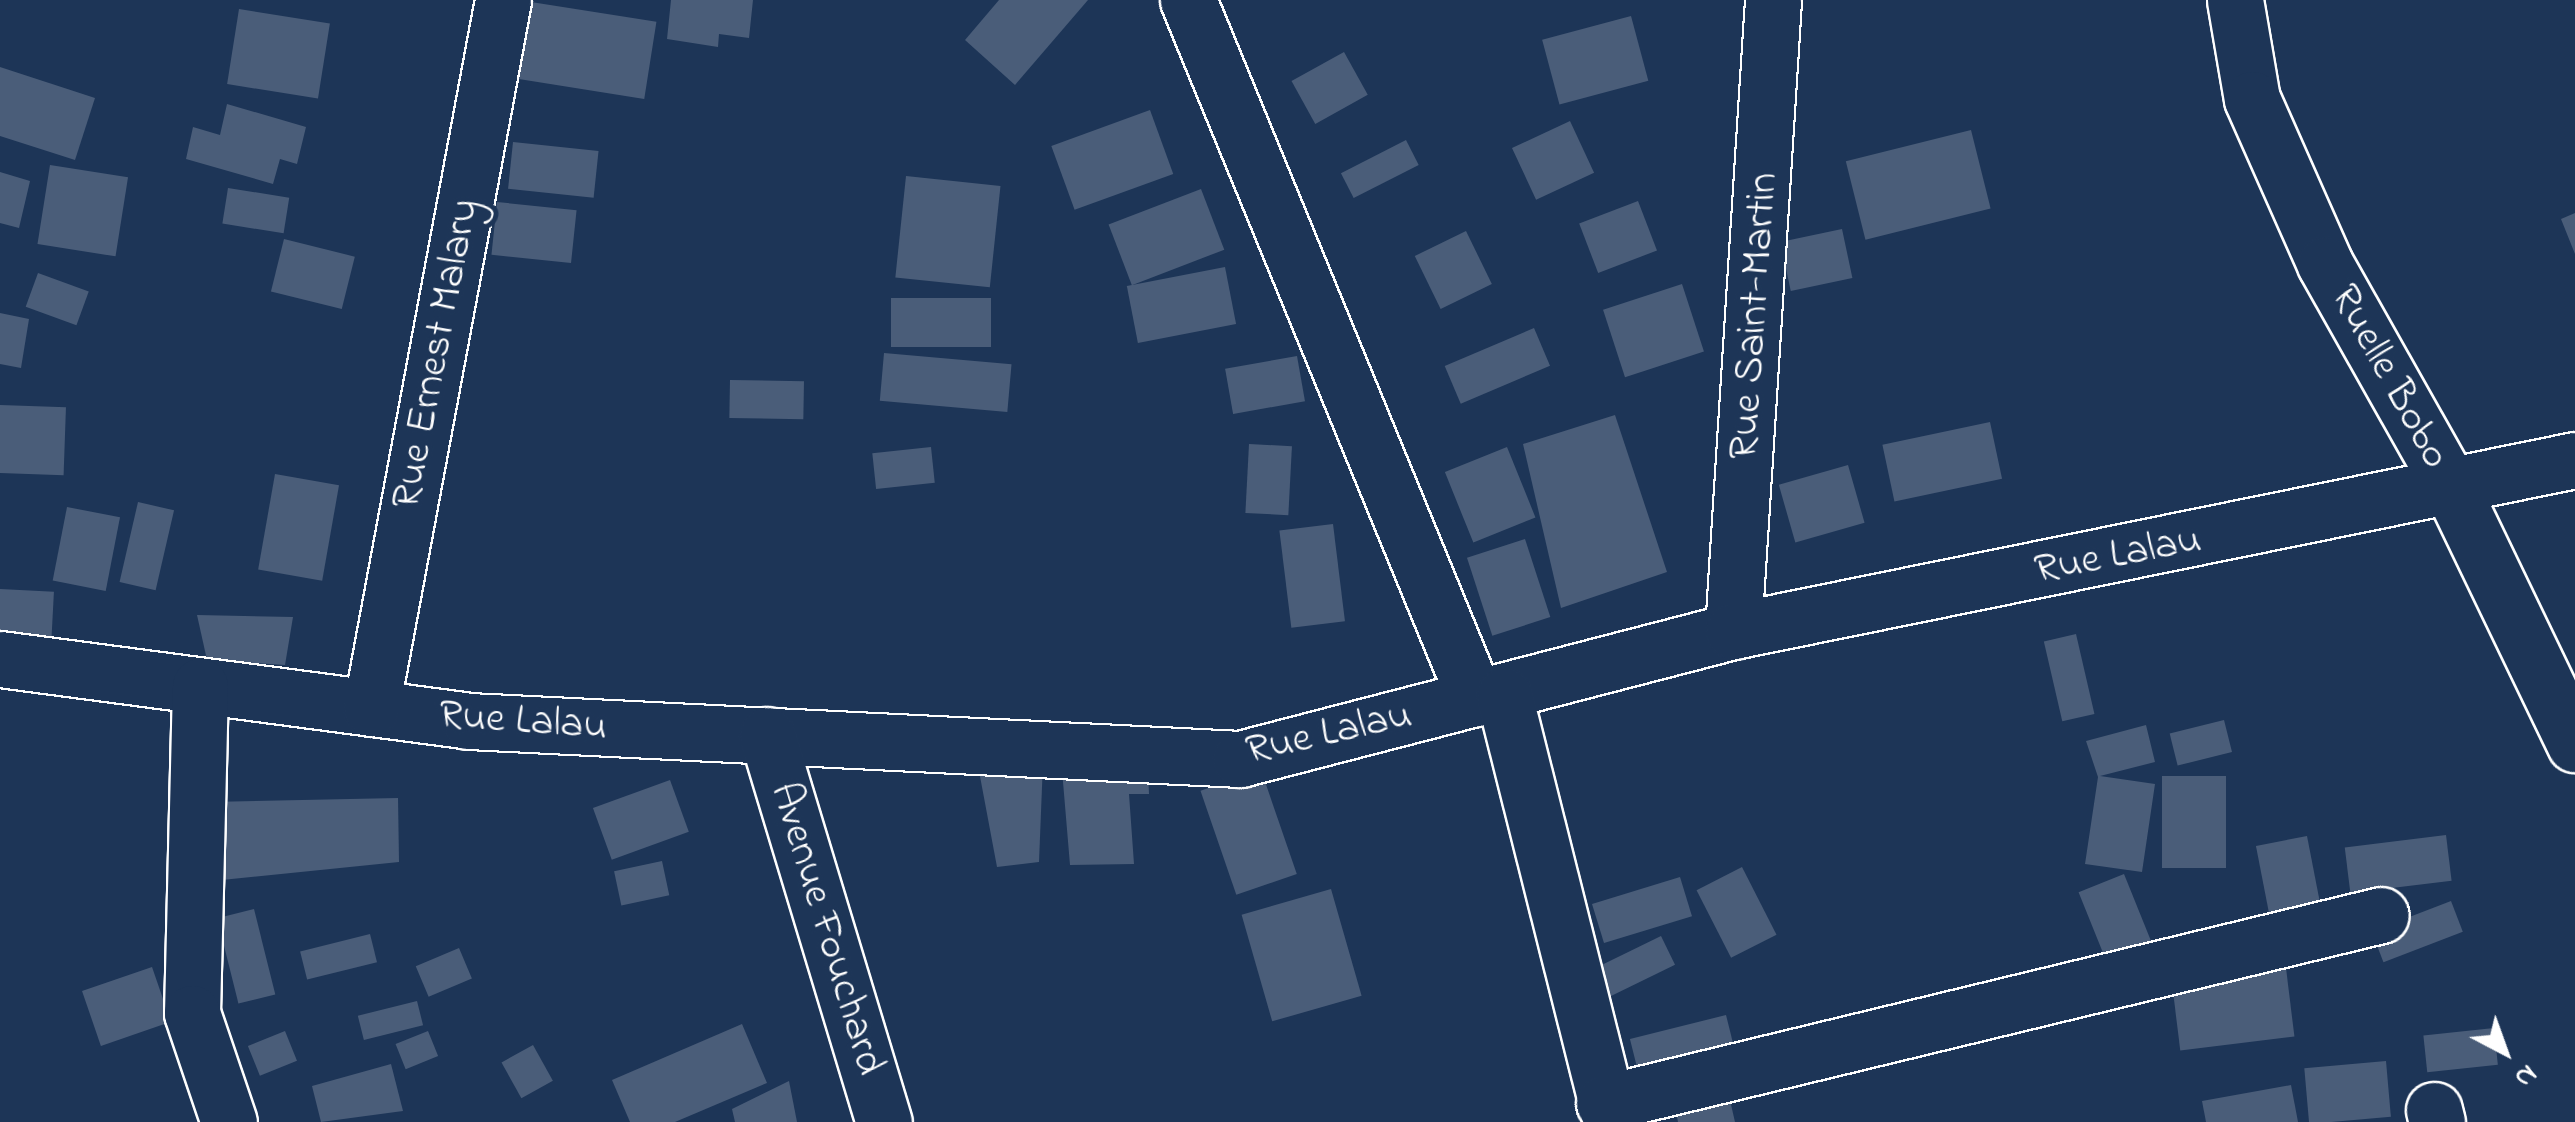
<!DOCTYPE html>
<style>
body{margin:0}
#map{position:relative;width:2575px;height:1122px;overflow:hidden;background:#1d3557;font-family:"Indie Flower",sans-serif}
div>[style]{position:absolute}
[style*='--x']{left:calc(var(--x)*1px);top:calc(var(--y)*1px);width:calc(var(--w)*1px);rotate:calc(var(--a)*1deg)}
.building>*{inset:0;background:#4a5d79;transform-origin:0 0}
.roads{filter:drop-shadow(2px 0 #fff) drop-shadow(-2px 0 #fff) drop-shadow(0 2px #fff) drop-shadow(0 -2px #fff)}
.minor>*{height:55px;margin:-27.5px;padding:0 27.5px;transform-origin:27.5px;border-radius:27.5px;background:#1d3557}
span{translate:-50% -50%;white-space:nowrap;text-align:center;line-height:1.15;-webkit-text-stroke:10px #1d3557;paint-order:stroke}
.street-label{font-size:42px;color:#fff}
.north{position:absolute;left:2455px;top:1002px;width:100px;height:100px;-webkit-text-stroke:8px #1d3557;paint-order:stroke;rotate:139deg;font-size:28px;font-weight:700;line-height:40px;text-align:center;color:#fff}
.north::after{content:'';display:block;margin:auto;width:35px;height:45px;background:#fff;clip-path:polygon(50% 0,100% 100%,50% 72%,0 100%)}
</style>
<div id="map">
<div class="building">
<i style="clip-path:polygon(671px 0,753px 0,749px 38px,719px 34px,718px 47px,667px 39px)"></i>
<i style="clip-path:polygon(999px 0,1088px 0,1015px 85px,965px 40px)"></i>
<i style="left:531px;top:2px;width:127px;height:78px;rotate:9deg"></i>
<i style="left:239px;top:9px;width:92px;height:76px;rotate:9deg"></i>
<i style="left:1631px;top:16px;width:67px;height:92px;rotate:75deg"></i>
<i style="left:1344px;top:52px;width:49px;height:60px;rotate:61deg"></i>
<i style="clip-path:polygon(0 67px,95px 98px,75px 160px,0 136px)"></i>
<i style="clip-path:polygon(227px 104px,306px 127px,297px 164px,280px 159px,273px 184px,186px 159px,193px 127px,220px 135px)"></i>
<i style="left:1150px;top:110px;width:68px;height:105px;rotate:70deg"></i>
<i style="left:1570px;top:121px;width:57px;height:64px;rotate:65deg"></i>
<i style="left:1971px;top:130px;width:81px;height:129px;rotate:76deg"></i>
<i style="left:1406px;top:140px;width:28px;height:73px;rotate:63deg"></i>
<i style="left:513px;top:142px;width:86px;height:47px;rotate:6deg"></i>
<i style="left:50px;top:165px;width:79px;height:80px;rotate:9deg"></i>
<i style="clip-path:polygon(0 172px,30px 181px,19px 228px,0 223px)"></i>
<i style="left:906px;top:176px;width:95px;height:102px;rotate:6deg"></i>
<i style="left:228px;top:188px;width:62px;height:36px;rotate:9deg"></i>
<i style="left:1201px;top:189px;width:65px;height:99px;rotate:69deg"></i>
<i style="left:1638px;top:201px;width:53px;height:63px;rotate:69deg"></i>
<i style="left:497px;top:202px;width:80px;height:53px;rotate:6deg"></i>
<i style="clip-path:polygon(2575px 213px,2575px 254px,2561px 219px)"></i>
<i style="left:1842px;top:229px;width:50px;height:63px;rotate:78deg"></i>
<i style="left:1466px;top:231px;width:59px;height:57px;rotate:64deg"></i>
<i style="left:284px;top:239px;width:73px;height:54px;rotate:14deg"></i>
<i style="left:1225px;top:267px;width:58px;height:100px;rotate:79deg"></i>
<i style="left:38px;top:273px;width:54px;height:36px;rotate:20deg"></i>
<i style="left:1682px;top:284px;width:71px;height:83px;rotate:72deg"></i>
<i style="left:891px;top:298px;width:100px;height:49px"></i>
<i style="clip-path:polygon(0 313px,29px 319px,21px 368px,0 364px)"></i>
<i style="left:1534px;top:328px;width:41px;height:97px;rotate:67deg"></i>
<i style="left:884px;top:353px;width:128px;height:48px;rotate:5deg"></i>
<i style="left:1297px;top:356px;width:46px;height:73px;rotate:80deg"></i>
<i style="left:730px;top:380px;width:74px;height:38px;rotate:1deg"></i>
<i style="left:0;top:405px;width:66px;height:68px;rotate:2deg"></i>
<i style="clip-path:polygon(1615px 415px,1667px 572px,1561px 608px,1523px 444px)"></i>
<i style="left:1990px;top:422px;width:58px;height:110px;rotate:78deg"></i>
<i style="left:1249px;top:444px;width:43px;height:69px;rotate:3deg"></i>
<i style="left:931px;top:447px;width:36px;height:59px;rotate:84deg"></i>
<i style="left:1507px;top:447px;width:76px;height:67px;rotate:68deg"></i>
<i style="left:1848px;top:465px;width:60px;height:72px;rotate:74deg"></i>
<i style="left:275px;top:474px;width:65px;height:97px;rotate:10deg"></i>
<i style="left:138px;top:502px;width:37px;height:82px;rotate:13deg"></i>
<i style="left:67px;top:507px;width:54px;height:75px;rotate:11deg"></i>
<i style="left:1333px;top:524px;width:98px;height:54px;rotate:83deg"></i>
<i style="left:1525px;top:539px;width:82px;height:61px;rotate:72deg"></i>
<i style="left:0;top:589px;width:54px;height:65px;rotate:3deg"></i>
<i style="clip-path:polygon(197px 615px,293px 617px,285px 665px,207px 660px)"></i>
<i style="left:2076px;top:634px;width:82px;height:33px;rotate:77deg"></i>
<i style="left:2224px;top:720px;width:33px;height:56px;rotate:76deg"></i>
<i style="clip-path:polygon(2146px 725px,2155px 762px,2100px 776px,2155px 784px,2142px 872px,2085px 864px,2098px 777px,2086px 741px)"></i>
<i style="clip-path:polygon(1043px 762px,1039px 862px,997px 867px,979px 771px)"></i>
<i style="clip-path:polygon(1148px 768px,1149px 794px,1129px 794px,1134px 864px,1070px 865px,1062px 770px)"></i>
<i style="left:1261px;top:770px;width:110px;height:64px;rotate:71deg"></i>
<i style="left:2226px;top:776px;width:92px;height:64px;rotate:90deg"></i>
<i style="left:670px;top:780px;width:55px;height:82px;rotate:70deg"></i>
<i style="clip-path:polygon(398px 798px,399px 862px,212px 881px,209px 802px)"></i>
<i style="left:2446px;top:835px;width:46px;height:102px;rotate:83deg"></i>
<i style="left:2307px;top:836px;width:81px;height:52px;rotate:79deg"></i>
<i style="left:662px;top:861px;width:35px;height:49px;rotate:78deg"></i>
<i style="left:1742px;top:867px;width:76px;height:51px;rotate:63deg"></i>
<i style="left:2124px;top:874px;width:87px;height:49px;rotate:68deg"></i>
<i style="left:1680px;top:877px;width:41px;height:92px;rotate:73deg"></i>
<i style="left:1331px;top:889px;width:111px;height:93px;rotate:74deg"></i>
<i style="left:2451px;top:901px;width:33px;height:85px;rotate:69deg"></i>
<i style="left:254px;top:909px;width:88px;height:38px;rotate:76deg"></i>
<i style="left:370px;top:934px;width:29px;height:72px;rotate:76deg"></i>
<i style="left:1661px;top:936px;width:32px;height:86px;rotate:64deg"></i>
<i style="left:459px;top:948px;width:33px;height:47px;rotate:67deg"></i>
<i style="left:152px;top:967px;width:58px;height:74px;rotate:71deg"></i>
<i style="left:2286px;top:968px;width:69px;height:115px;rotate:83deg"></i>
<i style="left:417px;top:1001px;width:25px;height:61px;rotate:76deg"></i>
<i style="left:1726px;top:1015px;width:37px;height:99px;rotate:76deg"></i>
<i style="clip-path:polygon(742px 1024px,767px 1083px,675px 1122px,630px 1122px,612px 1080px)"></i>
<i style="left:2494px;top:1028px;width:37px;height:71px;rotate:84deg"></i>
<i style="left:285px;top:1031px;width:32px;height:40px;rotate:68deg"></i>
<i style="left:428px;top:1031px;width:27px;height:35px;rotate:68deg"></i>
<i style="left:533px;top:1045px;width:41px;height:36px;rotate:61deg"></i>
<i style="left:2386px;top:1061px;width:56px;height:82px;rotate:85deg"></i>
<i style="clip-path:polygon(391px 1064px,403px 1111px,321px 1122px,312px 1086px)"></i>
<i style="clip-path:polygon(789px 1081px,797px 1122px,735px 1122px,732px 1109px)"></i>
<i style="clip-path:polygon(2291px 1085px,2298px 1122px,2206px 1122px,2202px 1101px)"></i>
<i style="clip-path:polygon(1727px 1087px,1735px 1122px,1678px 1122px,1673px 1096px)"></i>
</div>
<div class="roads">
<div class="minor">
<i style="--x:1188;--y:0;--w:755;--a:67.65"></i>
<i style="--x:2235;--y:0;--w:100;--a:80.3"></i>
<i style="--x:2252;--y:99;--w:180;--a:66.1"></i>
<i style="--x:2325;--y:264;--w:261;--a:60.6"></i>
<i style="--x:2453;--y:491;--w:281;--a:64.3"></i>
<i style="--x:1733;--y:631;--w:632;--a:-86.37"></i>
<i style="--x:0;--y:659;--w:473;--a:7.5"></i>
<i style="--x:469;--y:721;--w:772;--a:2.82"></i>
<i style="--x:1240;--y:759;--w:509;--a:-14.55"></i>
<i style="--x:1733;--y:631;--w:859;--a:-11.48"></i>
<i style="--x:200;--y:686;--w:327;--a:91.4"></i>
<i style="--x:192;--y:1013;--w:115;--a:71.3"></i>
<i style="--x:1504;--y:695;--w:440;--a:75.9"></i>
<i style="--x:371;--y:708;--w:720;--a:-79.44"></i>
<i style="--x:767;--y:735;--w:404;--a:73.2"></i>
<i style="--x:1604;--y:1103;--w:799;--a:-13.6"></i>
<i style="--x:2434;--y:1110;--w:12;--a:76"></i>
</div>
</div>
<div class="street-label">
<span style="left:1755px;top:316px;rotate:-86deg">Rue Saint-Martin</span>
<span style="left:437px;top:354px;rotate:-79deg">Rue Ernest Malary</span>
<span style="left:2389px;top:377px;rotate:61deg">Ruelle Bobo</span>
<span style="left:2118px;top:556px;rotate:-11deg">Rue Lalau</span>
<span style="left:523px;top:722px;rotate:4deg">Rue Lalau</span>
<span style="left:1329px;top:734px;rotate:-13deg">Rue Lalau</span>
<span style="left:826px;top:929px;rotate:73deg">Avenue Fouchard</span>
</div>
<div class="north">N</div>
</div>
